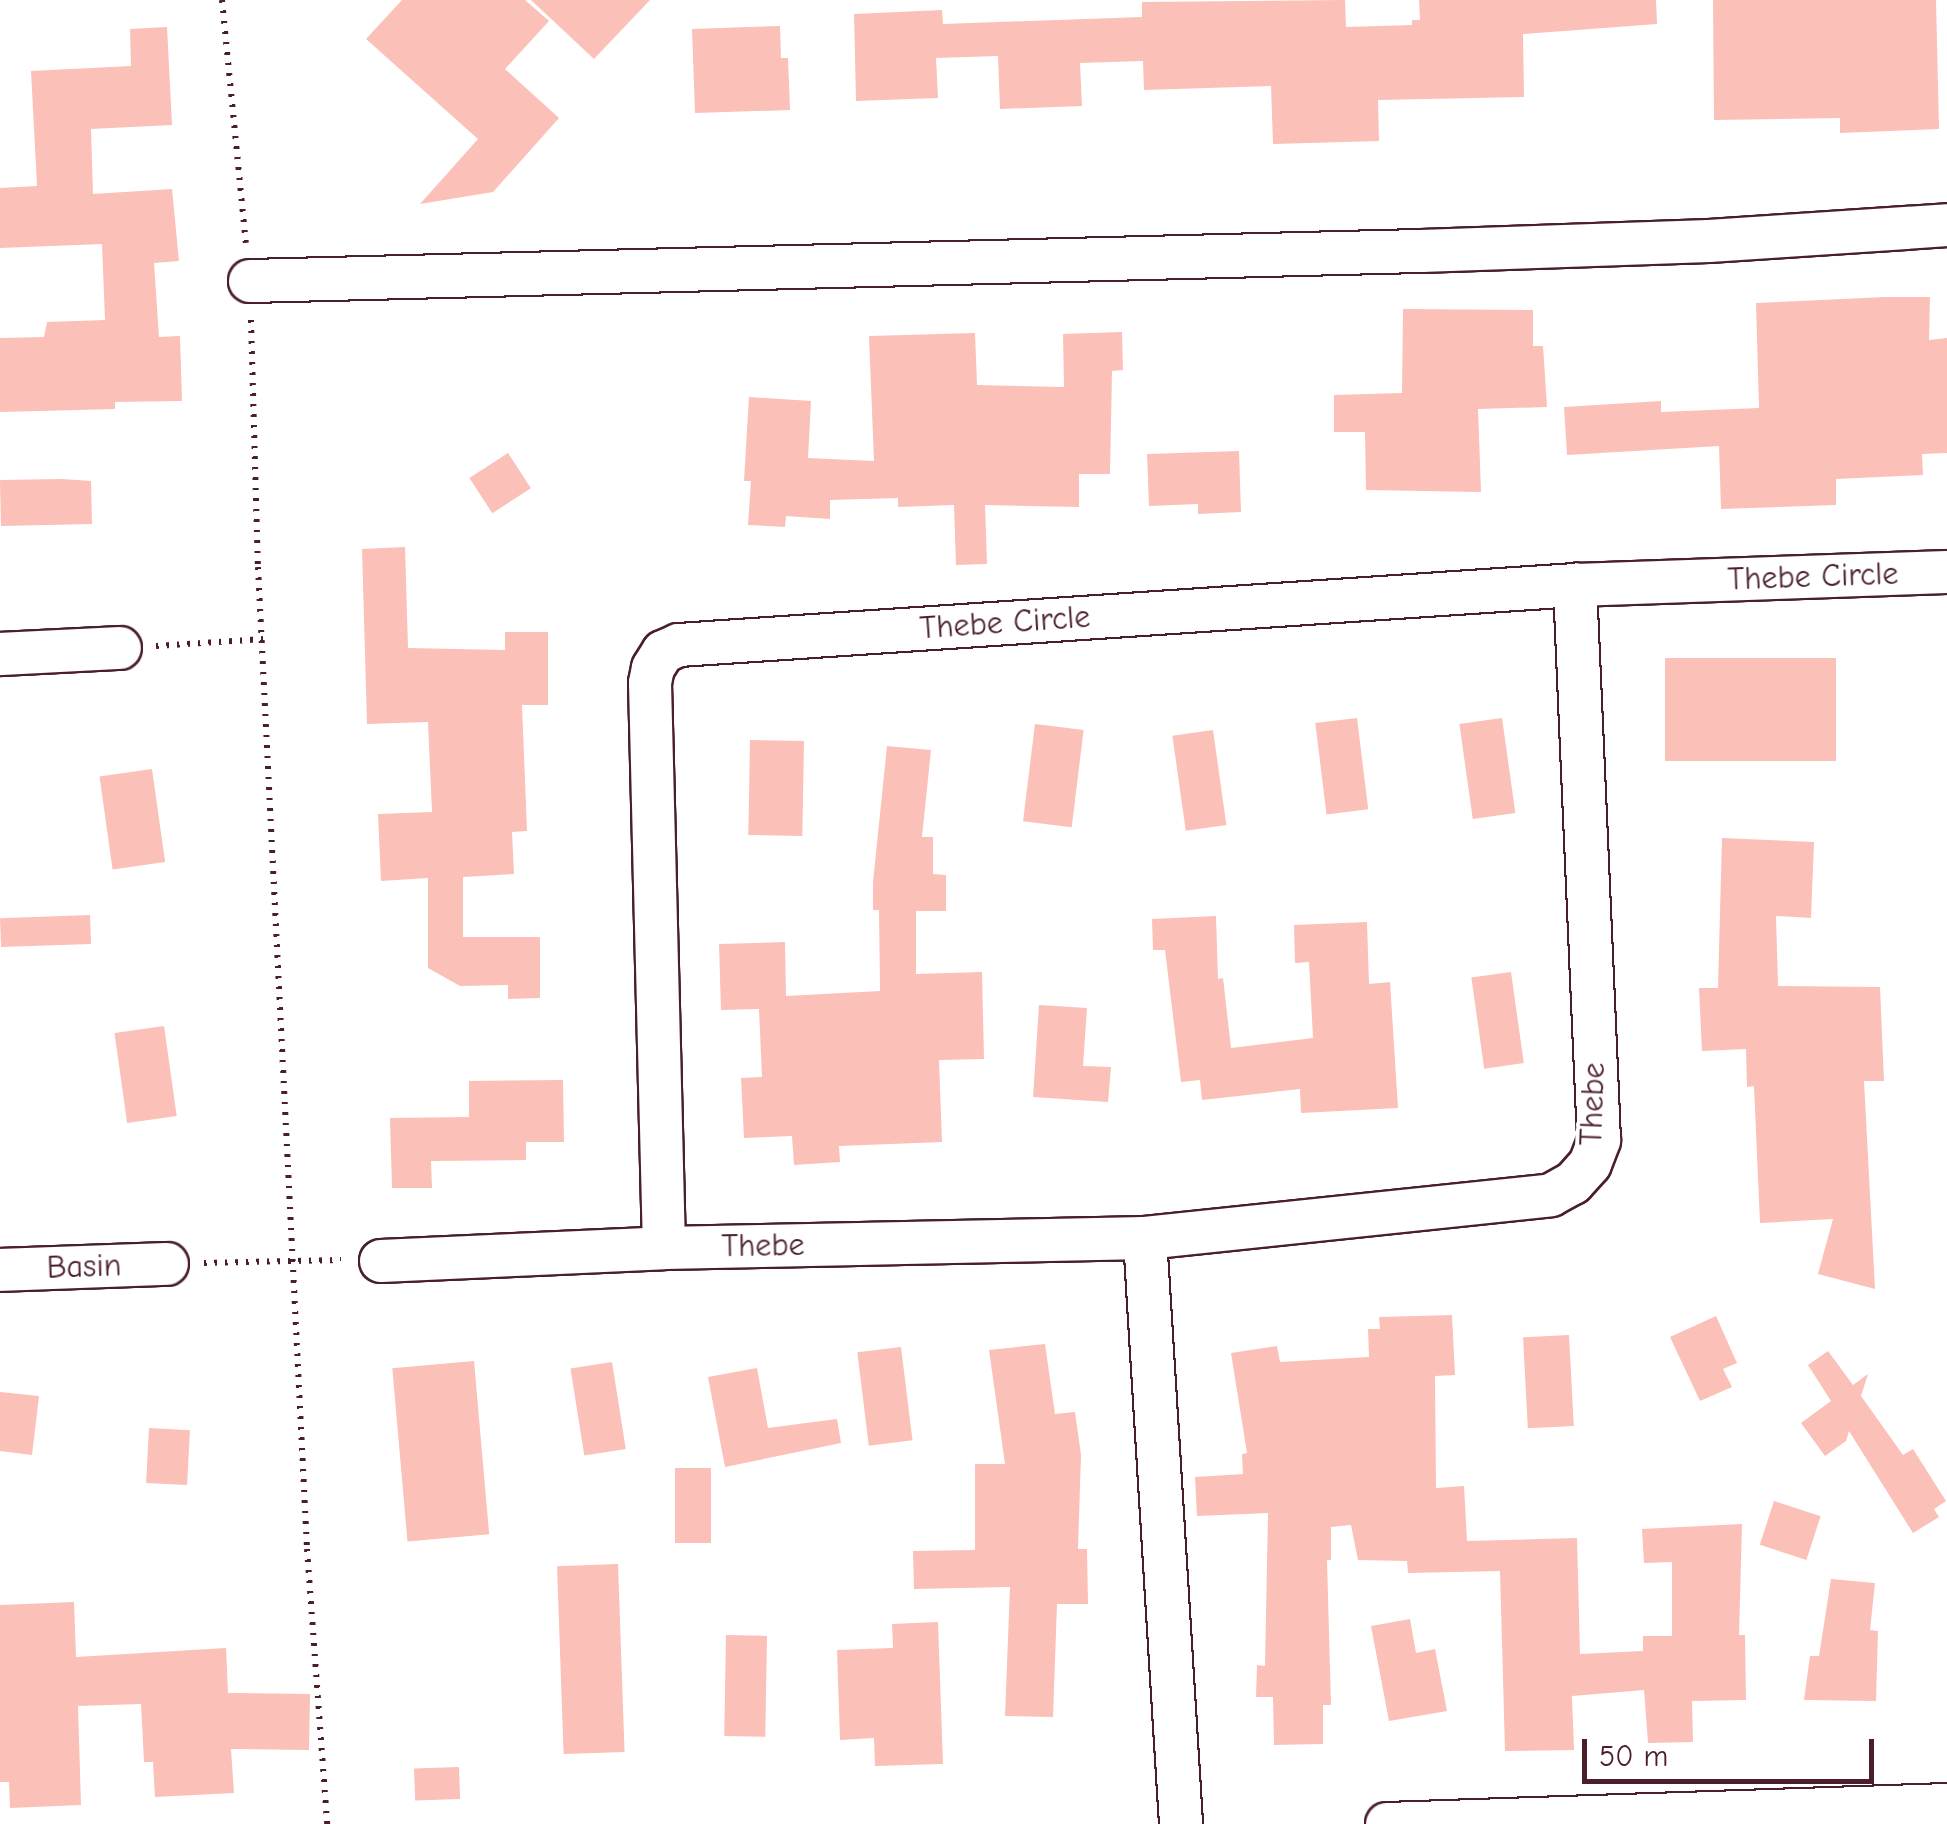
<!DOCTYPE html>
<style>
body{margin:0}
#map{position:relative;width:1947px;height:1824px;overflow:hidden;background:#fff;font-family:"Comic Neue",sans-serif}
div>[style]{position:absolute}
[style*='--x']{left:calc(var(--x)*1px);top:calc(var(--y)*1px);width:calc(var(--w)*1px);rotate:calc(var(--a)*1deg)}
.building>*{inset:0;background:#fbc0b7;transform-origin:0 0}
.path>*{height:6px;margin-top:-3px;transform-origin:0;background:repeating-linear-gradient(90deg,#4a1f2b 0 2.5px,transparent 0 10.5px)}
.roads{filter:drop-shadow(2px 0 #4a1f2b) drop-shadow(-2px 0 #4a1f2b) drop-shadow(0 2px #4a1f2b) drop-shadow(0 -2px #4a1f2b)}
.minor>*{height:42px;margin:-21px;padding:0 21px;transform-origin:21px;border-radius:21px;background:#fff}
span{translate:-50% -50%;white-space:nowrap;text-align:center;line-height:1.15;-webkit-text-stroke:8px #fff;paint-order:stroke}
.street-label{font-size:32px;color:#4a1f2b}
.scale{position:absolute;left:1582px;top:1739px;width:292px;height:45px;box-sizing:border-box;border:5px solid #4a1f2b;border-top:0;padding-left:12px;font-size:30px;line-height:35px;white-space:nowrap;color:#4a1f2b;-webkit-text-stroke:8px #fff;paint-order:stroke}
</style>
<div id="map">
<div class="building">
<i style="clip-path:polygon(402px 0,525px 0,549px 21px,505px 69px,559px 118px,493px 192px,420px 204px,478px 139px,366px 39px)"></i>
<i style="clip-path:polygon(531px 0,650px 0,594px 59px)"></i>
<i style="clip-path:polygon(1345px 0,1346px 27px,1412px 25px,1412px 20px,1420px 20px,1419px 0,1656px 0,1657px 24px,1523px 34px,1524px 97px,1378px 100px,1379px 141px,1273px 144px,1271px 86px,1144px 90px,1143px 61px,1080px 63px,1082px 106px,1000px 109px,998px 56px,936px 58px,938px 98px,856px 101px,854px 14px,942px 10px,943px 24px,1142px 17px,1142px 2px)"></i>
<i style="clip-path:polygon(1713px 0,1936px 0,1939px 129px,1840px 133px,1840px 118px,1714px 120px)"></i>
<i style="clip-path:polygon(780px 26px,781px 58px,788px 58px,790px 110px,695px 113px,692px 29px)"></i>
<i style="clip-path:polygon(167px 27px,172px 125px,91px 129px,93px 194px,172px 189px,179px 261px,154px 263px,159px 337px,180px 336px,182px 401px,115px 402px,115px 409px,0 412px,0 338px,44px 337px,47px 322px,105px 320px,102px 244px,0 248px,0 188px,37px 186px,31px 71px,131px 66px,130px 29px)"></i>
<i style="clip-path:polygon(1885px 297px,1930px 297px,1929px 340px,1947px 338px,1947px 453px,1922px 454px,1923px 475px,1836px 479px,1836px 505px,1721px 509px,1719px 446px,1567px 455px,1564px 407px,1661px 401px,1661px 412px,1759px 408px,1756px 303px)"></i>
<i style="clip-path:polygon(1403px 309px,1533px 310px,1533px 346px,1543px 346px,1547px 407px,1478px 409px,1481px 492px,1366px 490px,1365px 432px,1334px 432px,1334px 395px,1402px 393px)"></i>
<i style="clip-path:polygon(1122px 332px,1123px 370px,1112px 371px,1110px 474px,1079px 474px,1079px 507px,985px 505px,987px 564px,956px 565px,954px 505px,898px 507px,898px 498px,830px 500px,830px 519px,786px 516px,785px 527px,748px 525px,751px 481px,744px 481px,749px 397px,811px 401px,808px 458px,874px 461px,869px 336px,975px 333px,977px 385px,1064px 387px,1063px 334px)"></i>
<i style="clip-path:polygon(1239px 451px,1241px 512px,1198px 514px,1198px 504px,1149px 506px,1147px 454px)"></i>
<i style="left:508px;top:453px;width:42px;height:46px;rotate:57deg"></i>
<i style="clip-path:polygon(62px 479px,91px 481px,92px 524px,1px 526px,0 480px)"></i>
<i style="clip-path:polygon(405px 547px,408px 648px,505px 650px,505px 632px,548px 632px,548px 705px,522px 705px,527px 831px,512px 832px,514px 874px,463px 877px,463px 937px,540px 937px,540px 998px,508px 999px,508px 985px,460px 986px,428px 968px,428px 878px,381px 881px,378px 814px,432px 812px,428px 722px,367px 724px,362px 549px)"></i>
<i style="left:1665px;top:658px;width:171px;height:103px"></i>
<i style="left:1357px;top:718px;width:92px;height:42px;rotate:83deg"></i>
<i style="left:1502px;top:718px;width:96px;height:43px;rotate:82deg"></i>
<i style="left:1035px;top:724px;width:49px;height:98px;rotate:7deg"></i>
<i style="left:1213px;top:730px;width:96px;height:41px;rotate:82deg"></i>
<i style="left:750px;top:740px;width:54px;height:95px;rotate:1deg"></i>
<i style="clip-path:polygon(887px 746px,931px 750px,922px 837px,933px 837px,933px 874px,946px 875px,946px 911px,916px 911px,916px 974px,982px 972px,984px 1059px,939px 1060px,942px 1142px,839px 1146px,840px 1162px,794px 1165px,792px 1136px,744px 1138px,741px 1078px,762px 1077px,759px 1009px,721px 1010px,719px 944px,785px 942px,786px 996px,880px 991px,879px 910px,873px 910px,873px 882px)"></i>
<i style="left:152px;top:769px;width:94px;height:53px;rotate:82deg"></i>
<i style="clip-path:polygon(1722px 838px,1814px 842px,1811px 918px,1776px 916px,1778px 986px,1880px 987px,1884px 1081px,1864px 1081px,1875px 1289px,1818px 1274px,1833px 1219px,1760px 1223px,1754px 1086px,1747px 1087px,1746px 1049px,1702px 1051px,1699px 988px,1718px 988px)"></i>
<i style="left:90px;top:915px;width:29px;height:90px;rotate:88deg"></i>
<i style="clip-path:polygon(1216px 916px,1218px 979px,1223px 978px,1231px 1048px,1313px 1038px,1309px 962px,1295px 963px,1294px 925px,1367px 922px,1369px 984px,1390px 982px,1398px 1108px,1301px 1113px,1300px 1089px,1202px 1100px,1200px 1080px,1181px 1082px,1165px 950px,1153px 950px,1152px 919px)"></i>
<i style="left:1511px;top:972px;width:92px;height:40px;rotate:82deg"></i>
<i style="clip-path:polygon(1039px 1005px,1087px 1008px,1083px 1066px,1111px 1067px,1108px 1102px,1033px 1097px)"></i>
<i style="left:164px;top:1026px;width:91px;height:50px;rotate:82deg"></i>
<i style="clip-path:polygon(563px 1080px,564px 1142px,526px 1142px,526px 1160px,431px 1161px,432px 1188px,392px 1188px,390px 1118px,469px 1117px,469px 1081px)"></i>
<i style="clip-path:polygon(1452px 1315px,1455px 1375px,1435px 1376px,1436px 1488px,1464px 1486px,1467px 1541px,1577px 1538px,1580px 1654px,1643px 1651px,1643px 1636px,1672px 1636px,1672px 1562px,1644px 1563px,1642px 1529px,1742px 1524px,1739px 1635px,1745px 1635px,1746px 1700px,1692px 1701px,1693px 1742px,1648px 1743px,1644px 1690px,1572px 1696px,1574px 1750px,1505px 1751px,1500px 1571px,1408px 1573px,1407px 1561px,1358px 1560px,1351px 1525px,1331px 1527px,1331px 1560px,1327px 1560px,1331px 1705px,1323px 1705px,1323px 1744px,1274px 1745px,1273px 1697px,1256px 1697px,1257px 1665px,1265px 1666px,1268px 1513px,1197px 1516px,1195px 1477px,1243px 1474px,1242px 1454px,1247px 1453px,1231px 1353px,1277px 1346px,1280px 1362px,1369px 1357px,1368px 1329px,1380px 1329px,1379px 1317px)"></i>
<i style="clip-path:polygon(1716px 1316px,1737px 1363px,1723px 1369px,1732px 1387px,1700px 1401px,1670px 1337px)"></i>
<i style="left:1569px;top:1335px;width:91px;height:46px;rotate:87deg"></i>
<i style="clip-path:polygon(1045px 1344px,1055px 1414px,1075px 1412px,1081px 1455px,1078px 1549px,1087px 1549px,1088px 1604px,1057px 1604px,1053px 1717px,1005px 1716px,1010px 1587px,914px 1589px,913px 1551px,975px 1550px,975px 1464px,1005px 1464px,989px 1350px)"></i>
<i style="left:901px;top:1347px;width:94px;height:44px;rotate:83deg"></i>
<i style="clip-path:polygon(1828px 1351px,1853px 1385px,1868px 1374px,1861px 1396px,1903px 1455px,1913px 1449px,1946px 1501px,1934px 1509px,1939px 1517px,1913px 1533px,1849px 1431px,1846px 1441px,1825px 1456px,1801px 1423px,1831px 1401px,1808px 1365px)"></i>
<i style="left:474px;top:1361px;width:174px;height:82px;rotate:85deg"></i>
<i style="left:612px;top:1362px;width:88px;height:42px;rotate:81deg"></i>
<i style="clip-path:polygon(757px 1368px,768px 1428px,837px 1419px,841px 1443px,725px 1467px,708px 1377px)"></i>
<i style="clip-path:polygon(0 1392px,39px 1396px,32px 1455px,0 1451px)"></i>
<i style="left:149px;top:1428px;width:41px;height:55px;rotate:3deg"></i>
<i style="left:675px;top:1468px;width:36px;height:75px"></i>
<i style="left:1774px;top:1501px;width:49px;height:46px;rotate:18deg"></i>
<i style="left:618px;top:1564px;width:188px;height:61px;rotate:88deg"></i>
<i style="clip-path:polygon(1831px 1579px,1875px 1583px,1870px 1630px,1878px 1631px,1876px 1701px,1804px 1700px,1810px 1656px,1819px 1656px)"></i>
<i style="clip-path:polygon(74px 1602px,76px 1657px,226px 1648px,228px 1693px,310px 1694px,309px 1750px,231px 1749px,234px 1793px,155px 1797px,153px 1762px,144px 1762px,141px 1704px,78px 1706px,81px 1805px,10px 1808px,9px 1782px,0 1782px,0 1605px)"></i>
<i style="clip-path:polygon(1410px 1619px,1416px 1653px,1435px 1649px,1447px 1711px,1389px 1721px,1371px 1626px)"></i>
<i style="clip-path:polygon(938px 1622px,943px 1764px,875px 1766px,874px 1738px,840px 1740px,837px 1650px,893px 1648px,892px 1624px)"></i>
<i style="left:726px;top:1635px;width:41px;height:101px;rotate:1deg"></i>
<i style="left:459px;top:1767px;width:32px;height:45px;rotate:88deg"></i>
</div>
<div class="path">
<i style="--x:222;--y:0;--w:244;--a:84.4"></i>
<i style="--x:251;--y:320;--w:247;--a:88.4"></i>
<i style="--x:258;--y:567;--w:983;--a:87.14"></i>
<i style="--x:307;--y:1549;--w:276;--a:85.8"></i>
<i style="--x:156;--y:646;--w:108;--a:-3.7"></i>
<i style="--x:204;--y:1263;--w:137;--a:-1.3"></i>
</div>
<div class="roads">
<div class="minor">
<i style="--x:250;--y:281;--w:1171;--a:-1.47"></i>
<i style="--x:1421;--y:251;--w:288;--a:-2"></i>
<i style="--x:1709;--y:241;--w:239;--a:-3.8"></i>
<i style="--x:0;--y:654;--w:120;--a:-2.9"></i>
<i style="--x:1145;--y:1238;--w:587;--a:86.48"></i>
<i style="--x:664;--y:1248;--w:565;--a:-91.42"></i>
<i style="--x:650;--y:683;--w:15;--a:-79"></i>
<i style="--x:653;--y:668;--w:19;--a:-58"></i>
<i style="--x:663;--y:652;--w:17;--a:-24"></i>
<i style="--x:679;--y:645;--w:898;--a:-3.83"></i>
<i style="--x:1575;--y:585;--w:372;--a:-2"></i>
<i style="--x:381;--y:1261;--w:283;--a:-2.6"></i>
<i style="--x:664;--y:1248;--w:481;--a:-1.2"></i>
<i style="--x:1145;--y:1238;--w:408;--a:-6"></i>
<i style="--x:1551;--y:1195;--w:25;--a:-29"></i>
<i style="--x:1573;--y:1183;--w:25;--a:-48"></i>
<i style="--x:1590;--y:1164;--w:26;--a:-69"></i>
<i style="--x:1599;--y:1140;--w:556;--a:-92.48"></i>
<i style="--x:0;--y:1270;--w:167;--a:-2.1"></i>
<i style="--x:1387;--y:1824;--w:560;--a:-1.94"></i>
</div>
</div>
<div class="street-label">
<span style="left:1813px;top:577px;rotate:-2deg">Thebe Circle</span>
<span style="left:1005px;top:623px;rotate:-4deg">Thebe Circle</span>
<span style="left:1593px;top:1104px;rotate:-88deg">Thebe</span>
<span style="left:763px;top:1246px;rotate:-1deg">Thebe</span>
<span style="left:84px;top:1267px;rotate:-2deg">Basin</span>
</div>
<div class="scale">50 m</div>
</div>
